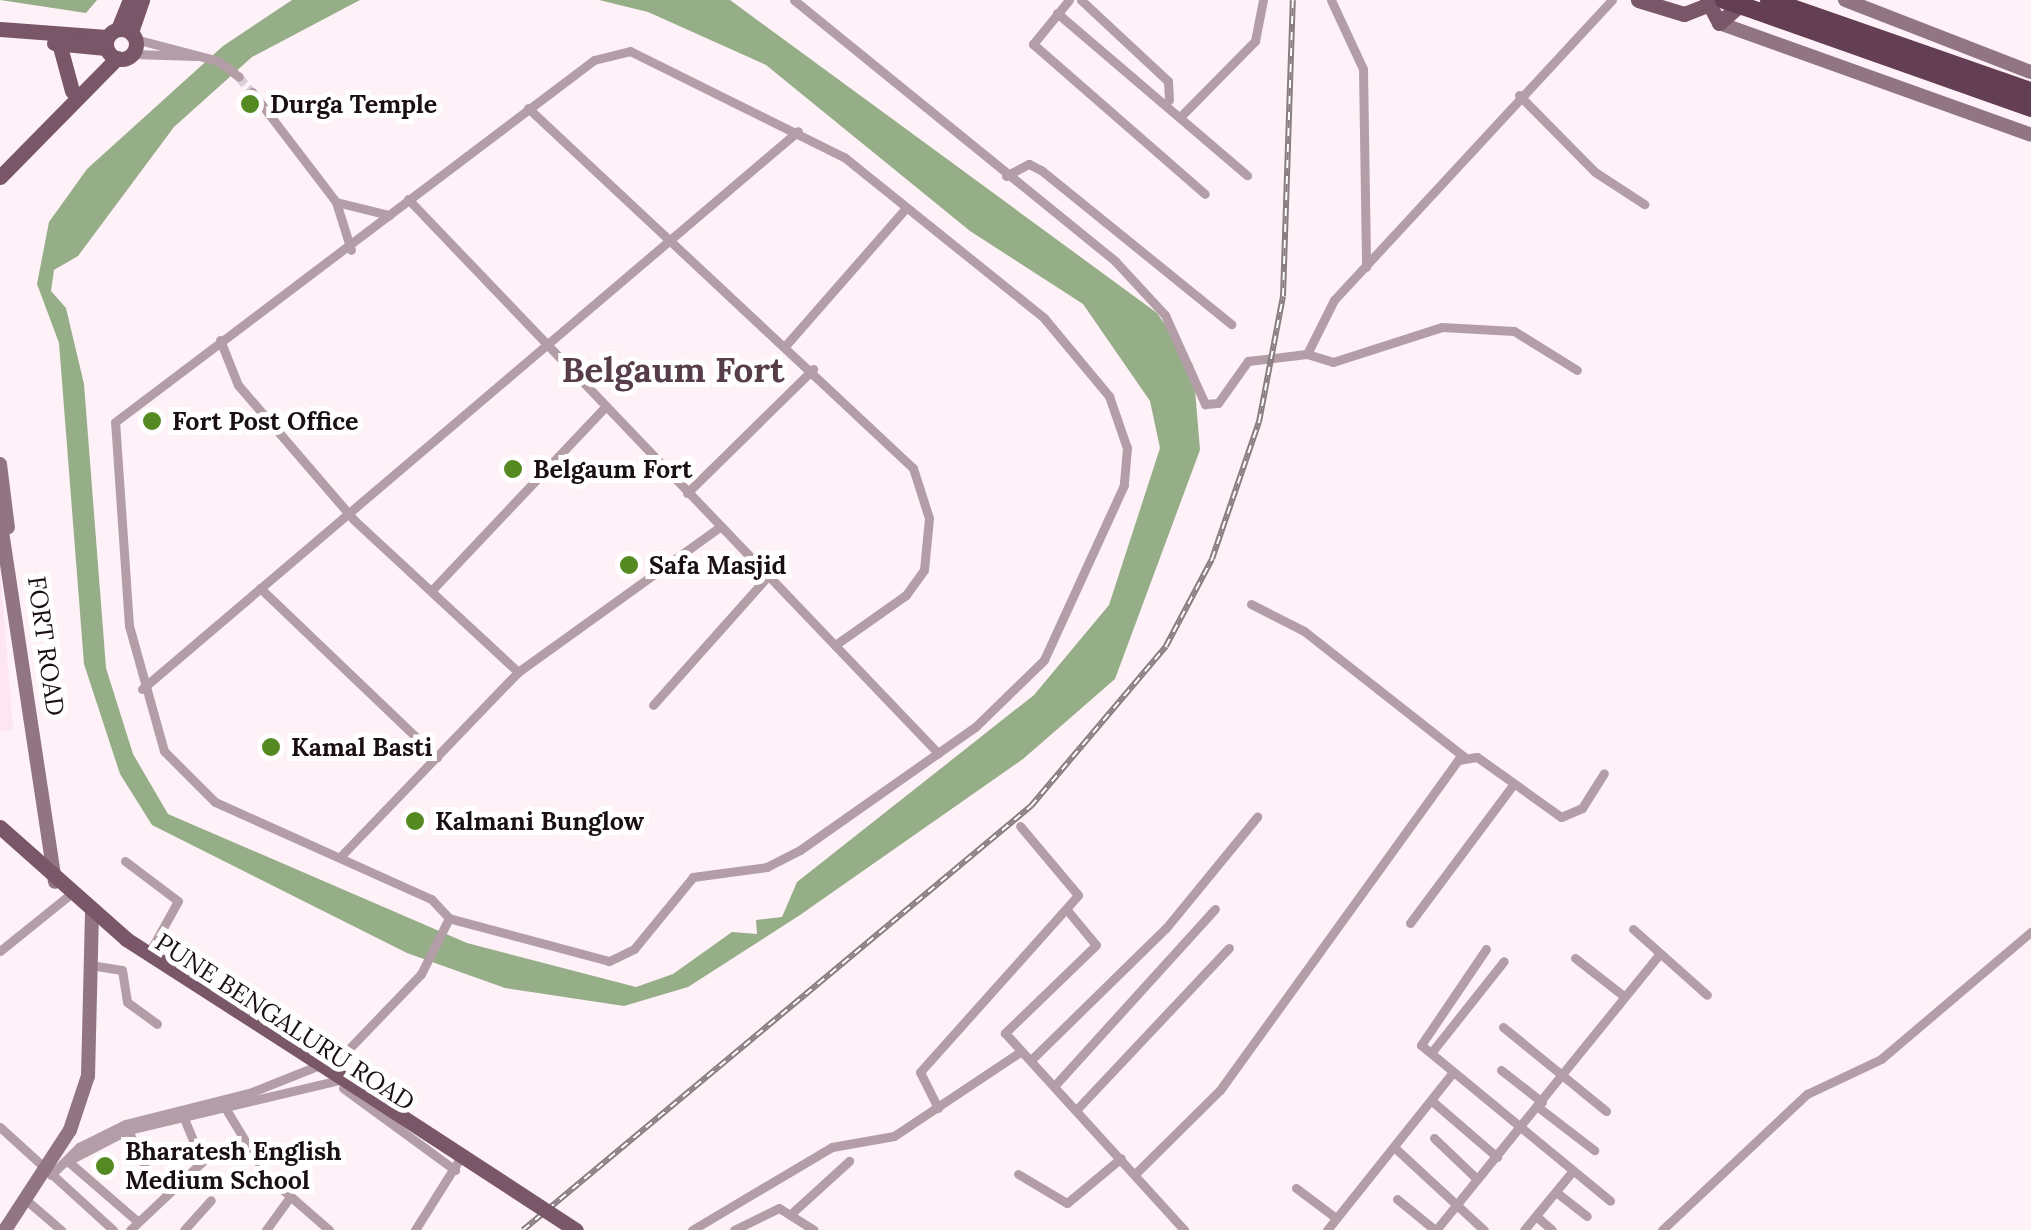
<!DOCTYPE html>
<style>
body{margin:0}
#map{position:relative;width:2031px;height:1230px;overflow:hidden;background:#fef1f7;font-family:Lora,serif}
div>[style]{position:absolute}
[style*='--x']{left:calc(var(--x)*1px);top:calc(var(--y)*1px);width:calc(var(--w)*1px);rotate:calc(var(--a)*1deg)}
.built>*{inset:0;background:#fee6f1}
.water>*{inset:0;background:#96ae87}
.street-tunnel>*{height:9px;margin-top:-4.5px;transform-origin:0;background:repeating-linear-gradient(90deg,#dccfd5 0 9px,transparent 0 13.5px)}
.street>*{height:9px;margin:-4.5px;padding:0 4.5px;transform-origin:4.5px;border-radius:4.5px;background:#b39ea8}
.secondary>*{height:14px;margin:-7px;padding:0 7px;transform-origin:7px;border-radius:7px;background:#927583}
.primary>*{height:15px;margin:-7.5px;padding:0 7.5px;transform-origin:7.5px;border-radius:7.5px;background:#795769}
.primary>.ring{margin:-7.5px;padding:0;box-sizing:content-box;background:none;border:15px solid #795769;border-radius:50%}
.highway>*{height:18px;margin:-9px;padding:0 9px;transform-origin:9px;border-radius:9px;background:#643e52}
.rail>*{height:6px;margin-top:-3px;transform-origin:0;background:repeating-linear-gradient(90deg,#fff 0 8px,#897d83 0 16px);box-sizing:border-box;border-block:2px solid #897d83}
.primary-bridge>*{height:15px;margin:-7.5px;padding:0 7.5px;transform-origin:7.5px;border-radius:7.5px;background:#795769}
.highway-bridge>*{height:18px;margin:-9px;padding:0 9px;transform-origin:9px;border-radius:9px;background:#643e52}
.dots>*{width:28px;height:28px;translate:-50% -50%;box-sizing:border-box;border:5px solid #fff;border-radius:50%}
span{translate:-50% -50%;white-space:nowrap;text-align:center;line-height:1.15;-webkit-text-stroke:10px #fff;paint-order:stroke}
.poi-label{font-size:25px;color:#190f14;font-weight:700}
.left{translate:0 -50%;text-align:left}
.street-label{font-size:25px;color:#190f14}
.district-label{font-size:35px;color:#573d4a;font-weight:700}
</style>
<div id="map">
<div class="built">
<i style="clip-path:polygon(0 566px,13px 729px,0 732px)"></i>
</div>
<div class="water">
<i style="clip-path:polygon(0 0,97px 0,86px 13px)"></i>
<i style="clip-path:polygon(292px 0,360px 0,252px 57px,174px 127px,78px 256px,54px 270px,51px 291px,66px 308px,84px 384px,106px 668px,133px 754px,168px 814px,467px 943px,636px 987px,673px 974px,732px 932px,757px 934px,756px 920px,782px 917px,797px 882px,1034px 695px,1109px 605px,1160px 448px,1150px 401px,1083px 304px,970px 231px,766px 65px,648px 12px,599px 0,730px 0,1157px 313px,1193px 365px,1200px 450px,1115px 679px,1023px 759px,800px 915px,688px 987px,624px 1006px,505px 988px,407px 953px,152px 825px,120px 774px,84px 664px,59px 343px,37px 284px,49px 222px,87px 169px,223px 46px)"></i>
</div>
<div class="street-tunnel">
<i style="--x:239;--y:77;--w:20;--a:49"></i>
</div>
<div class="street">
<i style="--x:794;--y:0;--w:414;--a:39.1"></i>
<i style="--x:1115;--y:261;--w:74;--a:47.2"></i>
<i style="--x:1165;--y:315;--w:98;--a:65.8"></i>
<i style="--x:1205;--y:404;--w:13;--a:-4"></i>
<i style="--x:1218;--y:403;--w:52;--a:-54.5"></i>
<i style="--x:1248;--y:361;--w:59;--a:-6.8"></i>
<i style="--x:1307;--y:354;--w:27;--a:17"></i>
<i style="--x:1333;--y:362;--w:114;--a:-17.8"></i>
<i style="--x:1442;--y:327;--w:72;--a:3.2"></i>
<i style="--x:1514;--y:331;--w:74;--a:31.8"></i>
<i style="--x:1069;--y:0;--w:57;--a:129.3"></i>
<i style="--x:1033;--y:44;--w:228;--a:41.1"></i>
<i style="--x:1081;--y:0;--w:119;--a:43"></i>
<i style="--x:1168;--y:81;--w:19;--a:87"></i>
<i style="--x:1331;--y:0;--w:76;--a:65.1"></i>
<i style="--x:1363;--y:69;--w:198;--a:89.1"></i>
<i style="--x:1057;--y:13;--w:250;--a:40.5"></i>
<i style="--x:135;--y:39;--w:86;--a:14.8"></i>
<i style="--x:218;--y:61;--w:26;--a:37"></i>
<i style="--x:132;--y:54;--w:65;--a:1.8"></i>
<i style="--x:252;--y:92;--w:138;--a:52.6"></i>
<i style="--x:336;--y:202;--w:50;--a:72.6"></i>
<i style="--x:1519;--y:95;--w:108;--a:45.4"></i>
<i style="--x:1595;--y:172;--w:59;--a:33.1"></i>
<i style="--x:528;--y:108;--w:527;--a:43.08"></i>
<i style="--x:913;--y:468;--w:52;--a:72.3"></i>
<i style="--x:929;--y:518;--w:52;--a:95.5"></i>
<i style="--x:924;--y:570;--w:31;--a:126"></i>
<i style="--x:906;--y:595;--w:87;--a:144.8"></i>
<i style="--x:1183;--y:114;--w:103;--a:-45.4"></i>
<i style="--x:1255;--y:41;--w:42;--a:-79"></i>
<i style="--x:1006;--y:176;--w:26;--a:-28"></i>
<i style="--x:1029;--y:164;--w:13;--a:27"></i>
<i style="--x:1041;--y:170;--w:245;--a:39"></i>
<i style="--x:408;--y:199;--w:767;--a:46.27"></i>
<i style="--x:336;--y:202;--w:55;--a:13.8"></i>
<i style="--x:220;--y:340;--w:48;--a:68.2"></i>
<i style="--x:238;--y:385;--w:178;--a:49.3"></i>
<i style="--x:354;--y:520;--w:224;--a:42.8"></i>
<i style="--x:786;--y:345;--w:181;--a:-48.8"></i>
<i style="--x:1307;--y:354;--w:60;--a:-63.4"></i>
<i style="--x:1334;--y:300;--w:409;--a:-47.2"></i>
<i style="--x:687;--y:493;--w:177;--a:-44.5"></i>
<i style="--x:260;--y:588;--w:245;--a:43.7"></i>
<i style="--x:432;--y:590;--w:252;--a:-46.6"></i>
<i style="--x:1251;--y:604;--w:59;--a:27"></i>
<i style="--x:1304;--y:631;--w:204;--a:38.2"></i>
<i style="--x:142;--y:689;--w:861;--a:-40.38"></i>
<i style="--x:653;--y:705;--w:173;--a:-48.3"></i>
<i style="--x:340;--y:857;--w:257;--a:-46.1"></i>
<i style="--x:518;--y:672;--w:249;--a:-35.7"></i>
<i style="--x:125;--y:861;--w:66;--a:37"></i>
<i style="--x:178;--y:901;--w:60;--a:119.1"></i>
<i style="--x:1067;--y:910;--w:45;--a:50.4"></i>
<i style="--x:1096;--y:945;--w:127;--a:136"></i>
<i style="--x:1005;--y:1033;--w:266;--a:47.7"></i>
<i style="--x:1410;--y:923;--w:171;--a:-53.3"></i>
<i style="--x:1633;--y:929;--w:99;--a:41.7"></i>
<i style="--x:1486;--y:949;--w:116;--a:124.1"></i>
<i style="--x:1421;--y:1045;--w:245;--a:39.5"></i>
<i style="--x:0;--y:951;--w:86;--a:-38.9"></i>
<i style="--x:1575;--y:958;--w:63;--a:38"></i>
<i style="--x:90;--y:965;--w:32;--a:9"></i>
<i style="--x:122;--y:970;--w:32;--a:81"></i>
<i style="--x:127;--y:1002;--w:37;--a:36"></i>
<i style="--x:1503;--y:1027;--w:133;--a:39.2"></i>
<i style="--x:1431;--y:1053;--w:117;--a:-51.6"></i>
<i style="--x:1031;--y:1060;--w:189;--a:-44.4"></i>
<i style="--x:1166;--y:928;--w:144;--a:-50.7"></i>
<i style="--x:1501;--y:1070;--w:52;--a:38"></i>
<i style="--x:1057;--y:1083;--w:235;--a:-47.8"></i>
<i style="--x:343;--y:1088;--w:139;--a:36.2"></i>
<i style="--x:1432;--y:1101;--w:86;--a:40.7"></i>
<i style="--x:224;--y:1106;--w:81;--a:58.7"></i>
<i style="--x:266;--y:1175;--w:84;--a:41.1"></i>
<i style="--x:1538;--y:1107;--w:71;--a:37.5"></i>
<i style="--x:938;--y:1108;--w:40;--a:-116.6"></i>
<i style="--x:920;--y:1072;--w:237;--a:-48.2"></i>
<i style="--x:1078;--y:895;--w:90;--a:-130"></i>
<i style="--x:1078;--y:1108;--w:220;--a:-46.7"></i>
<i style="--x:0;--y:1127;--w:153;--a:42.3"></i>
<i style="--x:128;--y:1130;--w:51;--a:65.5"></i>
<i style="--x:1434;--y:1138;--w:59;--a:43.6"></i>
<i style="--x:1395;--y:1148;--w:121;--a:42.7"></i>
<i style="--x:70;--y:1163;--w:90;--a:40.9"></i>
<i style="--x:62;--y:1164;--w:74;--a:-27.3"></i>
<i style="--x:128;--y:1130;--w:222;--a:-13.3"></i>
<i style="--x:1018;--y:1174;--w:57;--a:30.6"></i>
<i style="--x:1067;--y:1203;--w:70;--a:-39.8"></i>
<i style="--x:1135;--y:1174;--w:120;--a:-44.7"></i>
<i style="--x:1220;--y:1090;--w:407;--a:-54.2"></i>
<i style="--x:1458;--y:760;--w:19;--a:-9"></i>
<i style="--x:1477;--y:757;--w:103;--a:35.5"></i>
<i style="--x:1561;--y:817;--w:23;--a:-23"></i>
<i style="--x:1582;--y:808;--w:41;--a:-57.8"></i>
<i style="--x:51;--y:1175;--w:40;--a:-45"></i>
<i style="--x:79;--y:1147;--w:51;--a:-26.6"></i>
<i style="--x:125;--y:1124;--w:131;--a:-14.1"></i>
<i style="--x:252;--y:1092;--w:97;--a:-21.8"></i>
<i style="--x:342;--y:1056;--w:114;--a:-46.1"></i>
<i style="--x:421;--y:974;--w:63;--a:-63.4"></i>
<i style="--x:449;--y:918;--w:26;--a:-133"></i>
<i style="--x:431;--y:899;--w:237;--a:-155.8"></i>
<i style="--x:215;--y:802;--w:72;--a:-135"></i>
<i style="--x:164;--y:751;--w:130;--a:-105.6"></i>
<i style="--x:129;--y:626;--w:204;--a:-93.9"></i>
<i style="--x:115;--y:422;--w:600;--a:-37.08"></i>
<i style="--x:594;--y:60;--w:37;--a:-14"></i>
<i style="--x:630;--y:51;--w:239;--a:26.4"></i>
<i style="--x:844;--y:157;--w:257;--a:38.8"></i>
<i style="--x:1044;--y:318;--w:102;--a:50.2"></i>
<i style="--x:1109;--y:396;--w:55;--a:70.9"></i>
<i style="--x:1127;--y:448;--w:37;--a:95"></i>
<i style="--x:1124;--y:485;--w:192;--a:114.6"></i>
<i style="--x:1044;--y:660;--w:96;--a:135.8"></i>
<i style="--x:975;--y:727;--w:214;--a:144.9"></i>
<i style="--x:800;--y:850;--w:37;--a:153"></i>
<i style="--x:767;--y:867;--w:75;--a:172.3"></i>
<i style="--x:693;--y:877;--w:93;--a:129.3"></i>
<i style="--x:634;--y:949;--w:28;--a:154"></i>
<i style="--x:609;--y:961;--w:166;--a:-165"></i>
<i style="--x:1296;--y:1188;--w:50;--a:36.9"></i>
<i style="--x:1556;--y:1192;--w:39;--a:38"></i>
<i style="--x:25;--y:1199;--w:48;--a:40.7"></i>
<i style="--x:1397;--y:1199;--w:49;--a:39.2"></i>
<i style="--x:793;--y:1212;--w:76;--a:-42.3"></i>
<i style="--x:1536;--y:1216;--w:21;--a:41"></i>
<i style="--x:130;--y:1230;--w:99;--a:-43.4"></i>
<i style="--x:202;--y:1162;--w:50;--a:-112.4"></i>
<i style="--x:184;--y:1230;--w:40;--a:-48"></i>
<i style="--x:266;--y:1230;--w:39;--a:-54"></i>
<i style="--x:415;--y:1230;--w:89;--a:-57.9"></i>
<i style="--x:692;--y:1230;--w:163;--a:-30.7"></i>
<i style="--x:832;--y:1147;--w:63;--a:-10.1"></i>
<i style="--x:894;--y:1136;--w:151;--a:-33.7"></i>
<i style="--x:734;--y:1230;--w:50;--a:-26.1"></i>
<i style="--x:779;--y:1208;--w:41;--a:32.2"></i>
<i style="--x:1327;--y:1230;--w:202;--a:-51.4"></i>
<i style="--x:1436;--y:1230;--w:356;--a:-51"></i>
<i style="--x:1524;--y:1230;--w:74;--a:-50.5"></i>
<i style="--x:1662;--y:1230;--w:199;--a:-43.2"></i>
<i style="--x:1807;--y:1094;--w:82;--a:-25.3"></i>
<i style="--x:1881;--y:1059;--w:197;--a:-40.3"></i>
</div>
<div class="secondary">
<i style="--x:1845;--y:0;--w:199;--a:21.2"></i>
<i style="--x:1719;--y:23;--w:331;--a:19.7"></i>
<i style="--x:0;--y:464;--w:64;--a:82.9"></i>
<i style="--x:0;--y:518;--w:368;--a:81.4"></i>
<i style="--x:5;--y:1230;--w:119;--a:-57"></i>
<i style="--x:70;--y:1130;--w:57;--a:-71.6"></i>
<i style="--x:88;--y:1076;--w:164;--a:-88.6"></i>
</div>
<div class="primary">
<i style="--x:1638;--y:0;--w:48;--a:16.9"></i>
<i style="--x:1684;--y:14;--w:22;--a:-21"></i>
<i style="--x:1707;--y:0;--w:26;--a:62"></i>
<i style="--x:1719;--y:23;--w:35;--a:-41"></i>
<i style="--x:0;--y:29;--w:107;--a:4.3"></i>
<i style="--x:118;--y:29;--w:31;--a:-68"></i>
<i class="ring" style="left:106px;top:29px;width:15px;height:15px"></i>
<i style="--x:131;--y:32;--w:34;--a:-71"></i>
<i style="--x:54;--y:43;--w:52;--a:5.5"></i>
<i style="--x:59;--y:43;--w:50;--a:74.8"></i>
<i style="--x:0;--y:177;--w:167;--a:-45.5"></i>
<i style="--x:0;--y:827;--w:169;--a:41.6"></i>
<i style="--x:126;--y:939;--w:276;--a:32.7"></i>
</div>
<div class="highway">
<i style="--x:1769;--y:0;--w:277;--a:19.2"></i>
<i style="--x:1757;--y:11;--w:291;--a:19.5"></i>
</div>
<div class="rail">
<i style="--x:523;--y:1230;--w:662;--a:-39.85"></i>
<i style="--x:1031;--y:806;--w:209;--a:-49.8"></i>
<i style="--x:1166;--y:646;--w:98;--a:-62.1"></i>
<i style="--x:1212;--y:559;--w:145;--a:-71.1"></i>
<i style="--x:1259;--y:422;--w:128;--a:-79.2"></i>
<i style="--x:1283;--y:296;--w:296;--a:-88.1"></i>
</div>
<div class="primary-bridge">
<i style="--x:358;--y:1088;--w:260;--a:33.1"></i>
</div>
<div class="highway-bridge">
<i style="--x:1724;--y:0;--w:35;--a:18"></i>
</div>
<div class="dots">
<i style="left:250px;top:104px;background:#558a22"></i>
<i style="left:152px;top:421px;background:#558a22"></i>
<i style="left:513px;top:469px;background:#558a22"></i>
<i style="left:629px;top:565px;background:#558a22"></i>
<i style="left:271px;top:747px;background:#558a22"></i>
<i style="left:415px;top:821px;background:#558a22"></i>
<i style="left:105px;top:1166px;background:#558a22"></i>
</div>
<div class="poi-label">
<span class="left" style="left:270px;top:104px">Durga Temple</span>
<span class="left" style="left:172px;top:421px">Fort Post Office</span>
<span class="left" style="left:533px;top:469px">Belgaum Fort</span>
<span class="left" style="left:649px;top:565px">Safa Masjid</span>
<span class="left" style="left:291px;top:747px">Kamal Basti</span>
<span class="left" style="left:435px;top:821px">Kalmani Bunglow</span>
<span class="left" style="left:125px;top:1166px">Bharatesh English<br>Medium School</span>
</div>
<div class="street-label">
<span style="left:46px;top:646px;rotate:82deg">FORT ROAD</span>
<span style="left:285px;top:1022px;rotate:33deg">PUNE BENGALURU ROAD</span>
</div>
<div class="district-label">
<span style="left:673px;top:370px">Belgaum Fort</span>
</div>
</div>
